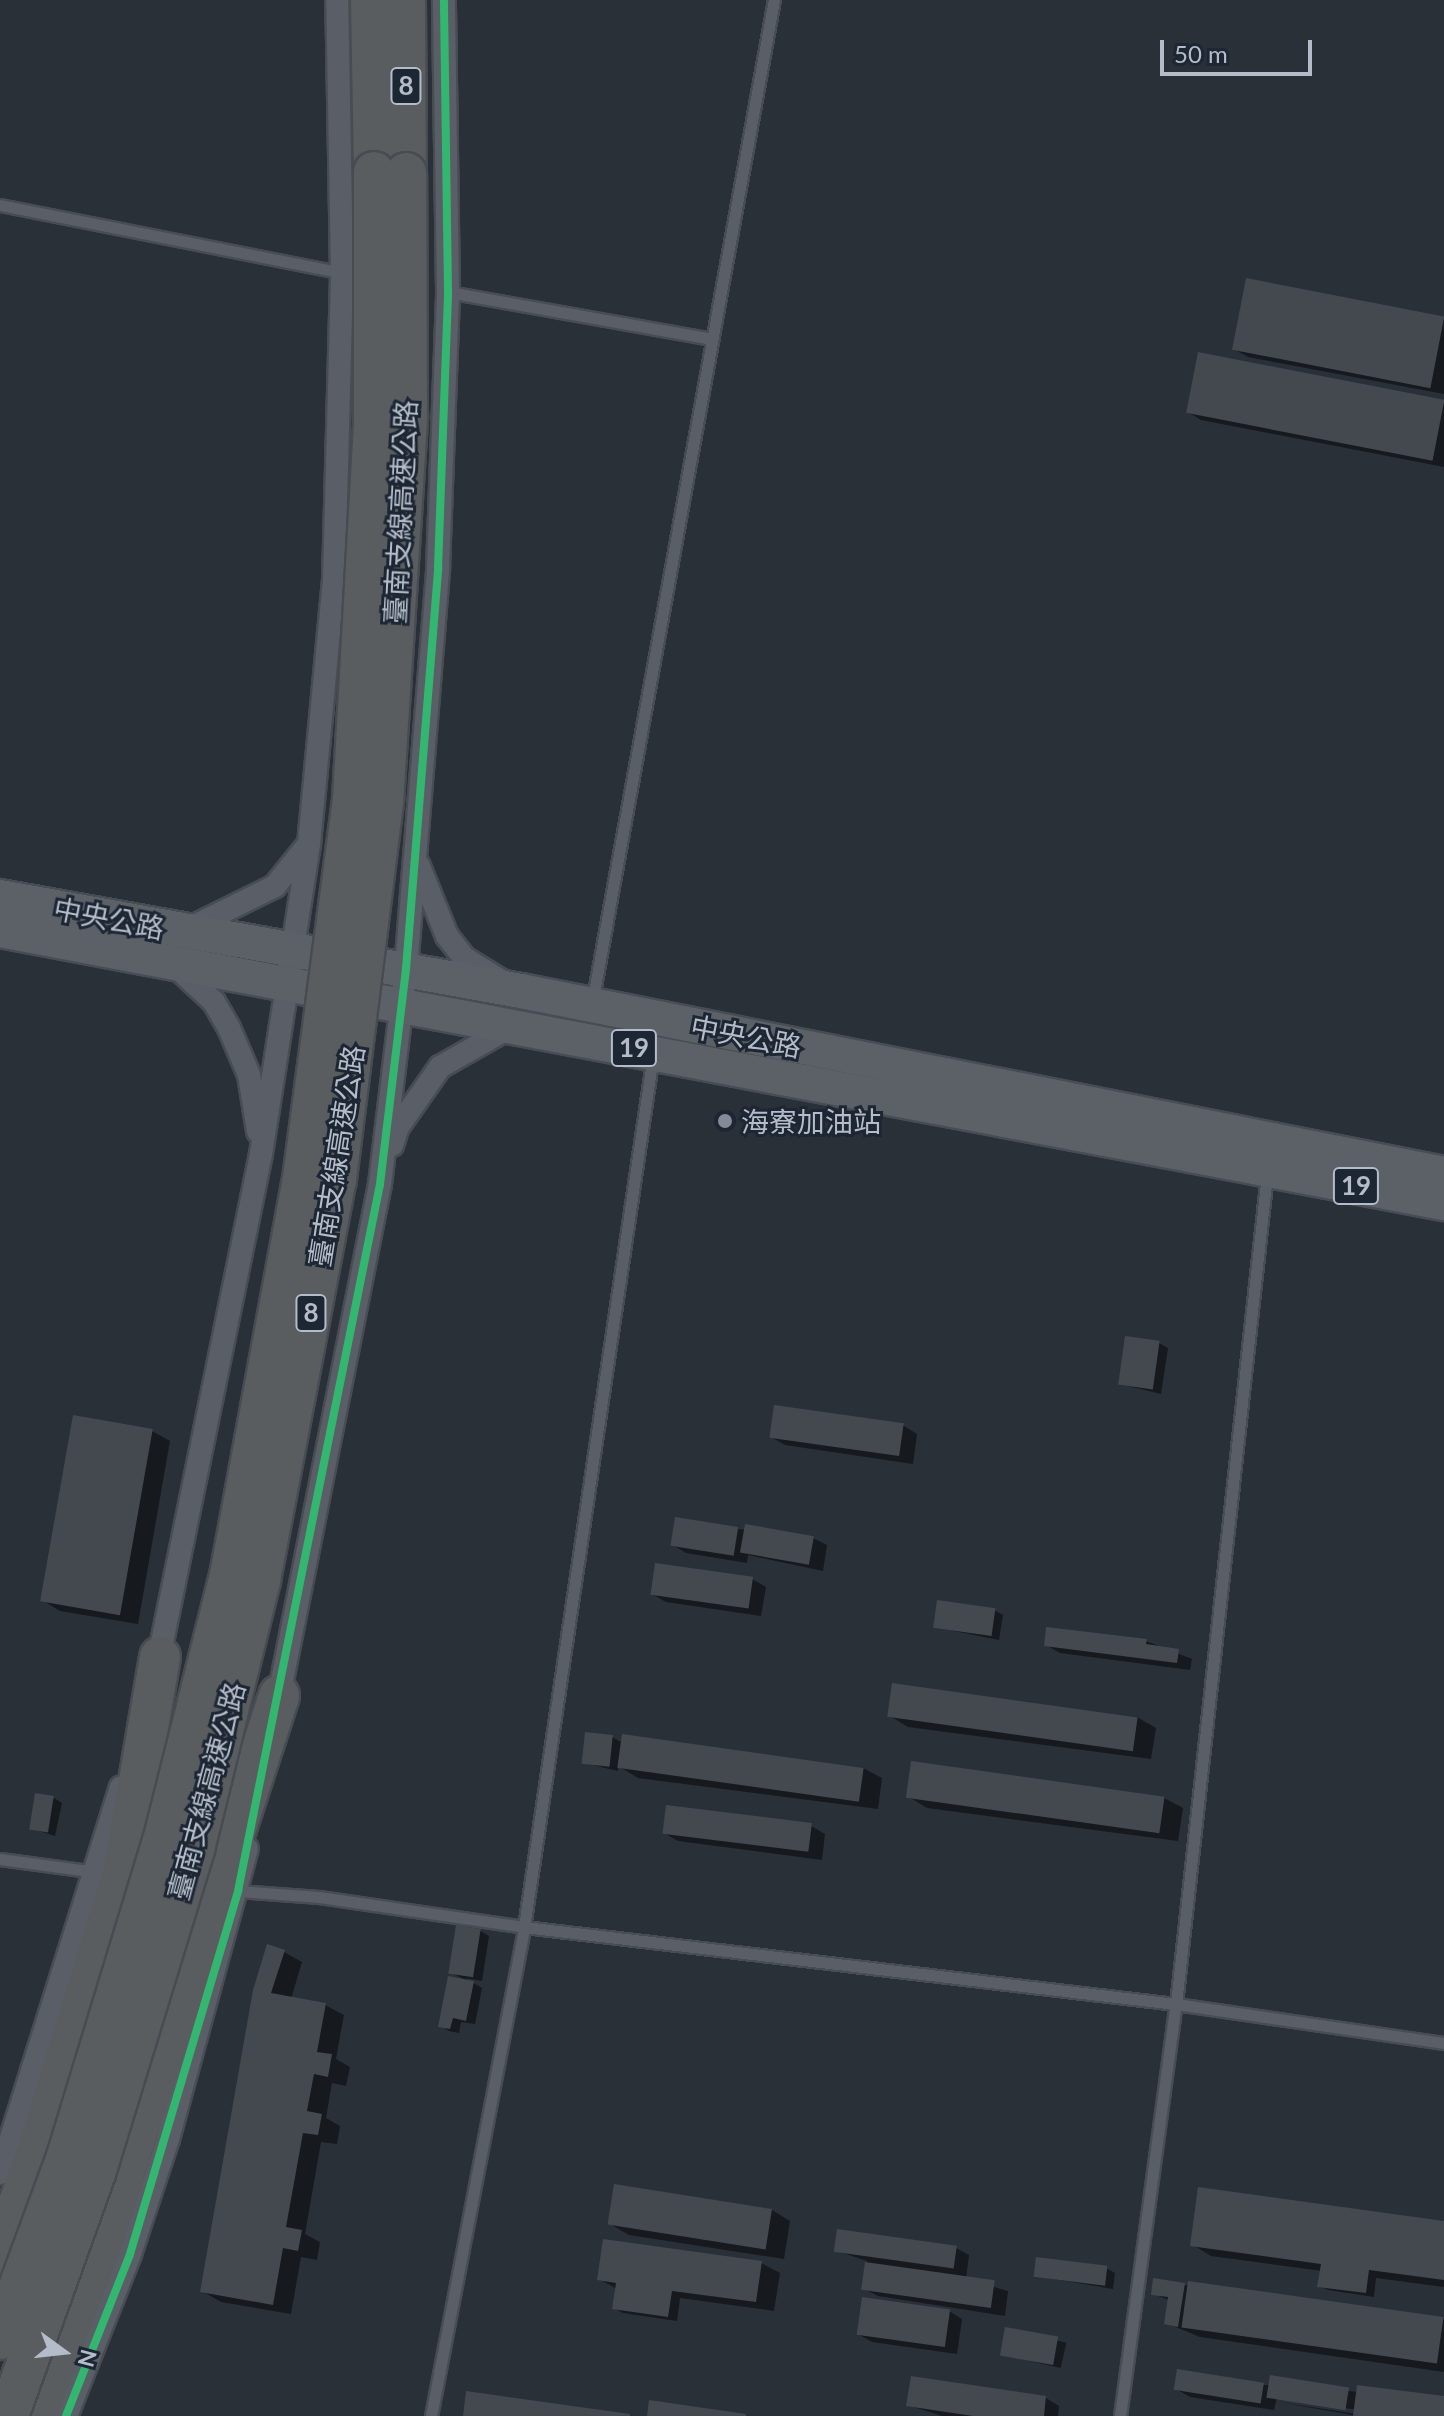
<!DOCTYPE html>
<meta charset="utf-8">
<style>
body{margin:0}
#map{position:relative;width:1444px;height:2416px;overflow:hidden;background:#2a3038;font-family:Lato,"Noto Sans TC",sans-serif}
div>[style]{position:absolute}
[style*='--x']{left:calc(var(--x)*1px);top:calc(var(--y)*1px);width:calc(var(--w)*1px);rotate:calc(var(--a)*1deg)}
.shadow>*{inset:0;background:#0007;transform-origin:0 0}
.building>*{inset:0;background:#444950;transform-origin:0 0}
.roads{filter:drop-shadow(2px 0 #484c53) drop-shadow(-2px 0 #484c53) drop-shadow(0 2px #484c53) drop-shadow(0 -2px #484c53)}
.lane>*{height:11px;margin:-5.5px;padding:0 5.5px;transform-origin:5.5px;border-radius:5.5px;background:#5a5e66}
.street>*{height:22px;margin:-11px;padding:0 11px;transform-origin:11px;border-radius:11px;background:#5a5e66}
.primary>*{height:34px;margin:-17px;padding:0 17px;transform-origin:17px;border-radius:17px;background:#5c6168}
.highway>*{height:40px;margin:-20px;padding:0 20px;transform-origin:20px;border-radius:20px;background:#5a5d60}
.bridges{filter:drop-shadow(2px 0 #474c53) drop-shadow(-2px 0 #474c53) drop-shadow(0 2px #474c53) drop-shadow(0 -2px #474c53)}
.highway-bridge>*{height:40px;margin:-20px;padding:0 20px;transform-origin:20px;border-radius:20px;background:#5a5d60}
.cycleway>*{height:8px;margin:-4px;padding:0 4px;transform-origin:4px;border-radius:4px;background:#33b770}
.dots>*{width:22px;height:22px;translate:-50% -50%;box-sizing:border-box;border:4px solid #1d2633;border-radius:50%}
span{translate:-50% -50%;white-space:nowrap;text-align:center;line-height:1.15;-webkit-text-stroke:6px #1d2633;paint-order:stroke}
.shield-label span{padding:2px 6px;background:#1d2633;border:2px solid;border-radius:6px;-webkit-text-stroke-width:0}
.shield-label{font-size:26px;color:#b4bcc9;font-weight:700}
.street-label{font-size:28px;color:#b4bcc9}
.poi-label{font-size:28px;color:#b4bcc9}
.left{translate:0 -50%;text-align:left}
.north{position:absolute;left:24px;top:2312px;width:80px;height:80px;-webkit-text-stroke:6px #1d2633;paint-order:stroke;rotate:105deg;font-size:22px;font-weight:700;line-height:32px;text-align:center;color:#b4bcc9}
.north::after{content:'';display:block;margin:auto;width:28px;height:36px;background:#b4bcc9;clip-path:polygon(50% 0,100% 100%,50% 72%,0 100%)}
.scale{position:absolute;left:1160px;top:40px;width:152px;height:36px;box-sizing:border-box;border:4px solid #b4bcc9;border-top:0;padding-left:10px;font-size:24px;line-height:28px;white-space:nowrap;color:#b4bcc9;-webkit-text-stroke:6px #1d2633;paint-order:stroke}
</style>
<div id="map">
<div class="shadow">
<i style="clip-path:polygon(1247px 280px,1444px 318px,1444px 394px,1248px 357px,1234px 349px)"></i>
<i style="clip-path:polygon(1444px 402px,1444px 467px,1201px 420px,1188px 412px)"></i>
<i style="clip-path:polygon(1159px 1343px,1168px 1348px,1161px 1394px,1120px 1384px)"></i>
<i style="clip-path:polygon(904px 1426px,917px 1434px,913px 1464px,785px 1445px,771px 1437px)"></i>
<i style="clip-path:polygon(152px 1431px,170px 1441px,138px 1624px,60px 1611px,42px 1600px)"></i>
<i style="clip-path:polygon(738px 1529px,813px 1538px,827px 1545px,823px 1571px,748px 1555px,747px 1563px,686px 1553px,673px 1545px)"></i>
<i style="clip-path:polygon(752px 1579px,766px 1587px,761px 1616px,666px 1602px,652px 1594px)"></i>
<i style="clip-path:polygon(994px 1610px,1003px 1615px,999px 1640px,934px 1627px)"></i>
<i style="clip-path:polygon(1146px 1641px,1192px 1659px,1190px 1670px,1060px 1653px,1046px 1645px)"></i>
<i style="clip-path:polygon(890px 1716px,1137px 1717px,1156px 1728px,1151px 1759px,908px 1727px)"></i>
<i style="clip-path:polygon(612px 1737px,623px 1743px,863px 1768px,882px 1778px,878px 1809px,638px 1778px,618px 1766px,618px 1771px,584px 1763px)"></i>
<i style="clip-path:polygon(909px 1797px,1164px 1798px,1183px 1808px,1178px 1841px,927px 1808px)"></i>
<i style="clip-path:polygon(54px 1798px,62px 1803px,55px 1836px,30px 1828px)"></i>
<i style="clip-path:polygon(811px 1826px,825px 1834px,822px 1860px,678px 1841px,664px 1833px)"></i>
<i style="clip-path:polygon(480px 1931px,489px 1936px,482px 1981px,465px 1978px,482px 1988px,475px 2024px,461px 2022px,459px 2033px,449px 2031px,441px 2026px,467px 1981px,450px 1972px)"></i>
<i style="clip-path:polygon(284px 1952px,302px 1962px,291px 1999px,325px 2005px,344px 2015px,336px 2059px,350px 2067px,346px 2086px,332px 2083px,326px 2118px,340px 2126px,337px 2144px,321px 2142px,305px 2234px,320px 2242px,317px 2260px,301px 2257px,291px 2314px,221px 2302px,202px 2291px,255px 1990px)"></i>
<i style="clip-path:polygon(772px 2210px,790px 2221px,784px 2259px,629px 2235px,610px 2224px)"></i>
<i style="clip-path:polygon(1444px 2223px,1444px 2287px,1376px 2278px,1374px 2297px,1328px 2290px,1319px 2286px,1322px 2271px,1211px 2256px,1193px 2245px)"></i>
<i style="clip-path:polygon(956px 2248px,969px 2255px,966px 2279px,1008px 2291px,1005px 2316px,878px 2296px,864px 2289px,867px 2261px,837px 2251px)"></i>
<i style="clip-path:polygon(761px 2263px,780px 2273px,774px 2311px,680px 2298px,677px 2321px,623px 2313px,614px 2308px,617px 2289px,599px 2279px)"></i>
<i style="clip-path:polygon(1106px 2268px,1115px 2273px,1113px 2289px,1036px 2276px)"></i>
<i style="clip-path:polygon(1184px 2285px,1444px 2318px,1444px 2372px,1200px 2337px,1166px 2323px,1169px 2300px,1153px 2294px)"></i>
<i style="clip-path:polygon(949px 2311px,962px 2319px,957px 2354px,872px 2342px,858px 2334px)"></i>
<i style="left:1007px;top:2329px;width:61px;height:26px;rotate:13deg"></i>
<i style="clip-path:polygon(1264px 2385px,1444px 2398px,1444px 2416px,1358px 2416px,1278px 2402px,1357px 2414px,1357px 2410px,1277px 2397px,1274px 2410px,1190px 2397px,1176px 2389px)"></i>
<i style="clip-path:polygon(1046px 2398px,1059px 2406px,1058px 2416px,942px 2416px,908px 2405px)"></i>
</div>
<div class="building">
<i style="left:1246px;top:278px;width:202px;height:73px;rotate:11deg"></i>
<i style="left:1198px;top:352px;width:251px;height:62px;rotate:11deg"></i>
<i style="left:1125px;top:1336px;width:35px;height:49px;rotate:8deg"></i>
<i style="left:774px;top:1405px;width:131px;height:33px;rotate:8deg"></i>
<i style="left:73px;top:1415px;width:81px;height:189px;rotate:10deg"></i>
<i style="left:675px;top:1517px;width:64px;height:29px;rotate:9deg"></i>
<i style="left:745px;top:1524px;width:70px;height:29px;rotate:10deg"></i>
<i style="left:655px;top:1563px;width:99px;height:32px;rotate:8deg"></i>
<i style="left:937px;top:1600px;width:59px;height:28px;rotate:8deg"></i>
<i style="clip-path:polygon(1046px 1627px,1147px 1639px,1146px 1644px,1179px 1649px,1177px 1663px,1044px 1646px)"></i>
<i style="left:892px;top:1683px;width:248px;height:34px;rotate:8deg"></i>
<i style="left:585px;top:1732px;width:28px;height:32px;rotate:6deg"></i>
<i style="left:622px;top:1734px;width:244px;height:34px;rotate:8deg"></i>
<i style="left:911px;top:1761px;width:256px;height:37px;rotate:8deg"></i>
<i style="left:35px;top:1793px;width:19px;height:37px;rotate:9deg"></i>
<i style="left:666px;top:1805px;width:147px;height:29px;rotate:7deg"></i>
<i style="left:456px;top:1925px;width:25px;height:49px;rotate:9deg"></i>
<i style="clip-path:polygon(267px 1944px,285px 1950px,271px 1993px,326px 2003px,317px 2052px,332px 2054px,328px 2077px,314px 2074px,307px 2111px,322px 2114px,318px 2135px,303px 2133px,286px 2227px,302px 2230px,298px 2251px,283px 2248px,273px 2305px,200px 2292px,253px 1990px)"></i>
<i style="clip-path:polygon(448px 1976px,474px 1981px,466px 2021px,453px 2018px,450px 2029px,438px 2027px)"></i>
<i style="left:614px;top:2184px;width:160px;height:41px;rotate:9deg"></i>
<i style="clip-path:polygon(1198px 2187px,1444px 2221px,1444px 2280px,1369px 2270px,1366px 2293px,1317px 2287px,1321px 2264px,1190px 2246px)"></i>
<i style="left:837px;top:2229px;width:121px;height:23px;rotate:8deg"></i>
<i style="clip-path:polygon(603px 2239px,762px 2261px,756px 2302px,672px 2291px,668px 2317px,612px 2309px,616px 2283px,597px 2280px)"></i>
<i style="left:1036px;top:2257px;width:72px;height:20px;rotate:7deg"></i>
<i style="left:865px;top:2262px;width:131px;height:28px;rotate:8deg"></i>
<i style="clip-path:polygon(1153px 2278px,1185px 2283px,1178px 2327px,1164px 2324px,1168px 2297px,1151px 2295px)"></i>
<i style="left:1188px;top:2281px;width:258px;height:47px;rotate:8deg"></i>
<i style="left:862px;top:2297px;width:89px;height:38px;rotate:8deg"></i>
<i style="left:1005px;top:2327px;width:54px;height:29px;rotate:10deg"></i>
<i style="left:1177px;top:2369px;width:88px;height:21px;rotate:9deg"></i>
<i style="left:1270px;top:2375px;width:80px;height:23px;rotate:9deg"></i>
<i style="clip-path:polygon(911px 2376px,1046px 2396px,1044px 2416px,973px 2416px,906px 2406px)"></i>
<i style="clip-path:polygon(1357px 2385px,1444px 2396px,1444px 2416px,1353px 2416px)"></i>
<i style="clip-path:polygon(466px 2391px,630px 2414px,630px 2416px,463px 2416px)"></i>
<i style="clip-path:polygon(649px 2400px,746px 2414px,746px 2416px,647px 2416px)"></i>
</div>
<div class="roads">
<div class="lane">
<i style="--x:0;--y:205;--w:349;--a:11.2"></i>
<i style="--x:448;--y:292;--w:267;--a:10.1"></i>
<i style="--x:592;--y:1003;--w:1019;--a:-79.72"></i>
<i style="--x:0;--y:1859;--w:97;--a:7.7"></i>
<i style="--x:238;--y:1891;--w:81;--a:4.2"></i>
<i style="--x:319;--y:1897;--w:207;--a:8.3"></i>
<i style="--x:524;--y:1927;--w:657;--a:6.74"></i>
<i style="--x:1176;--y:2004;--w:271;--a:8.3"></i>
<i style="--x:431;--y:2416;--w:498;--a:-79.2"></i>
<i style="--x:524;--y:1927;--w:881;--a:-81.58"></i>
<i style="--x:1120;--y:2416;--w:416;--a:-82.3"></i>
<i style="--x:1176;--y:2004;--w:835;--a:-83.74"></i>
</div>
<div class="street">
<i style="--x:418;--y:864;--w:78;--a:68.1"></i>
<i style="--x:447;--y:936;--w:28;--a:52"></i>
<i style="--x:464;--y:958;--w:44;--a:31.2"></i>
<i style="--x:188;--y:929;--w:97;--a:-26.3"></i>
<i style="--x:275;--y:886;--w:53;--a:-51.2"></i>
<i style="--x:173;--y:964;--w:56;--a:42.8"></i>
<i style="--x:214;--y:1002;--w:30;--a:60"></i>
<i style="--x:229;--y:1028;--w:51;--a:66.9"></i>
<i style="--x:249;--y:1075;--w:57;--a:80.9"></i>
<i style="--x:392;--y:1145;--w:19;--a:-72"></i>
<i style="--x:398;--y:1127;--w:73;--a:-55"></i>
<i style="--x:440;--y:1067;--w:85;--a:-29.6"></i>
<i style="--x:157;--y:1667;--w:523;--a:-78.54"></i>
<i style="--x:261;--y:1154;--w:314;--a:-81.2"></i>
<i style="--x:309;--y:844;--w:264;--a:-84.6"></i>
<i style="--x:334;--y:581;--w:308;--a:-88.5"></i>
<i style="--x:342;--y:273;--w:273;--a:-91"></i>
<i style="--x:277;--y:1706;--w:532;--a:-78.84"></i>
<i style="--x:380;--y:1184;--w:217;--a:-83.1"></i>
<i style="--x:406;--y:969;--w:402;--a:-85.4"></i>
<i style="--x:438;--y:568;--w:276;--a:-87.9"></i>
<i style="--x:448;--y:292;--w:292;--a:-90.8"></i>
<i style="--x:0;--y:2173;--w:404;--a:-72.6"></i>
<i style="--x:66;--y:2416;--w:174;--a:-68.4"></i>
<i style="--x:130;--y:2254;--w:121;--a:-71.7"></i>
<i style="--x:168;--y:2139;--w:301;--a:-74.8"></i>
</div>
<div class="primary">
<i style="--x:0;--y:897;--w:529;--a:10.23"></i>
<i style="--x:521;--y:991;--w:941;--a:11.21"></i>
<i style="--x:0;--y:930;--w:1470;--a:10.71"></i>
</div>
<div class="highway">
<i style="--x:371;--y:0;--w:172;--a:89"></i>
<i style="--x:405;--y:0;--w:173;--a:89.7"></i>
<i style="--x:0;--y:2254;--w:113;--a:-69.8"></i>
<i style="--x:39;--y:2148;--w:291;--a:-73"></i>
<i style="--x:124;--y:1870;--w:216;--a:-80.4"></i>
<i style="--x:36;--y:2416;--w:197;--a:-69.4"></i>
<i style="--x:105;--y:2232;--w:564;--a:-72.02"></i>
</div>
</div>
<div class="bridges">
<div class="highway-bridge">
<i style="--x:0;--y:2339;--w:194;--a:-69.8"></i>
<i style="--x:67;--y:2157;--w:329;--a:-73.1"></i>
<i style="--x:163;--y:1842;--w:279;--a:-75.9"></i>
<i style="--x:231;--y:1571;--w:406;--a:-79.6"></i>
<i style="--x:304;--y:1172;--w:376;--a:-82.5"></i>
<i style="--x:353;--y:799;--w:379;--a:-86.8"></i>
<i style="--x:374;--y:421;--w:249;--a:-90"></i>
<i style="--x:8;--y:2416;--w:261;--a:-70.3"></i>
<i style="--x:96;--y:2170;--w:336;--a:-73"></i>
<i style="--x:194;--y:1849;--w:277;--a:-76.2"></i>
<i style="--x:260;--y:1580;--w:408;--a:-79.3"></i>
<i style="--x:336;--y:1179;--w:380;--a:-82.9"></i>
<i style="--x:383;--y:802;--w:387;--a:-86.4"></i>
<i style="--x:407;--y:416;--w:243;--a:-90.2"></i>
</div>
</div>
<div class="cycleway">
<i style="--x:66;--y:2416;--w:174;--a:-68.4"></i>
<i style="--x:130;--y:2254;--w:379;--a:-73.4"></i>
<i style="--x:238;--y:1891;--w:721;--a:-78.64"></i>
<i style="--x:380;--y:1184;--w:217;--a:-83.1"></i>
<i style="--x:406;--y:969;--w:402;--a:-85.4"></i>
<i style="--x:438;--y:568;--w:276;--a:-87.9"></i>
<i style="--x:448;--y:292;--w:292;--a:-90.8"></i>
</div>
<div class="dots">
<i style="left:725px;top:1121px;background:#848b96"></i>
</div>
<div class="shield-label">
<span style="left:406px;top:86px">8</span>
<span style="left:634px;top:1048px">19</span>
<span style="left:1356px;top:1186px">19</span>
<span style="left:311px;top:1313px">8</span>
</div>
<div class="street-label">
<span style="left:400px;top:512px;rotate:-87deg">臺南支線高速公路</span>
<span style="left:109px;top:918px;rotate:11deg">中央公路</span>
<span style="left:746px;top:1036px;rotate:11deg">中央公路</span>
<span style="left:336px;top:1156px;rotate:-81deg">臺南支線高速公路</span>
<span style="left:206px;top:1791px;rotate:-75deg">臺南支線高速公路</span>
</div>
<div class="poi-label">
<span class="left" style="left:741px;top:1121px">海寮加油站</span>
</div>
<div class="north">N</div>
<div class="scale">50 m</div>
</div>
